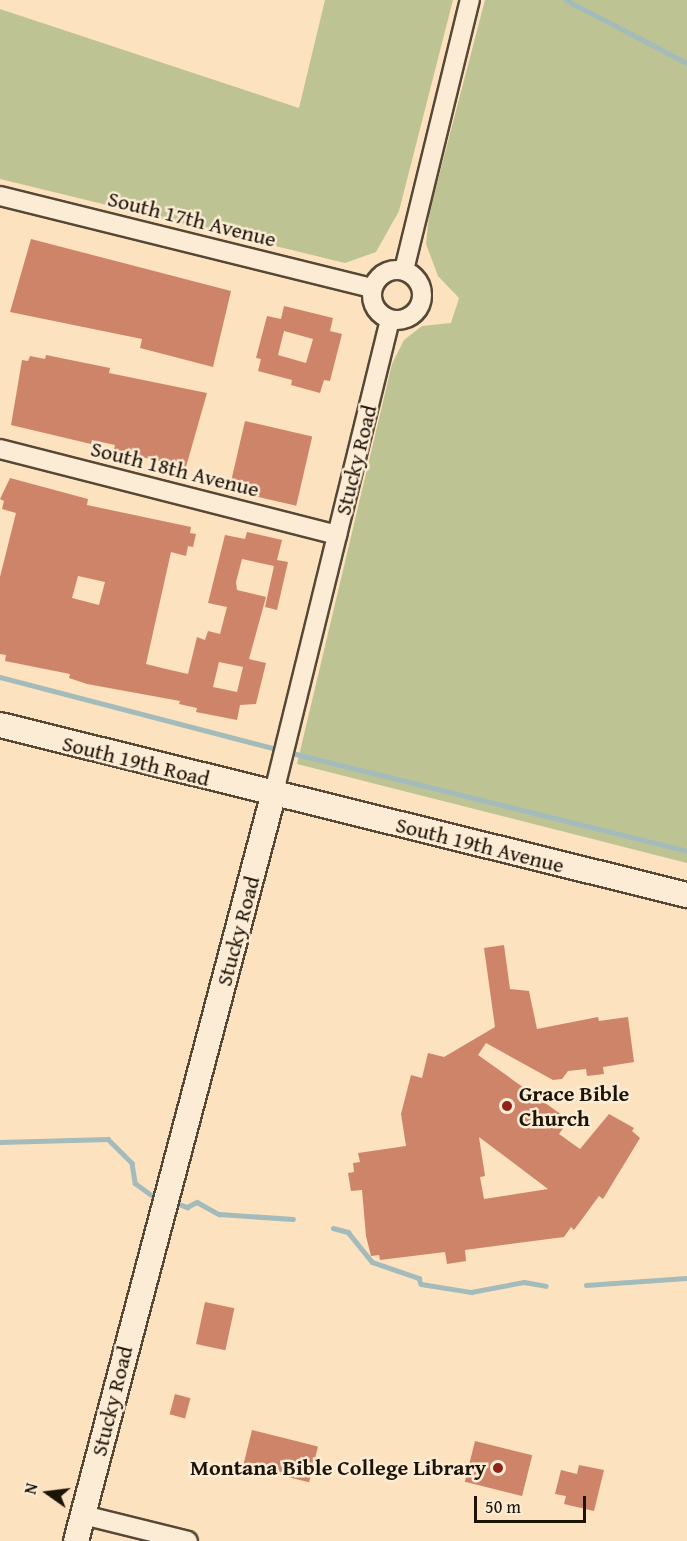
<!DOCTYPE html>
<style>
body{margin:0}
#map{position:relative;width:687px;height:1541px;overflow:hidden;background:#fce2be;font-family:"Gentium Book Plus",serif}
div>[style]{position:absolute}
[style*='--x']{left:calc(var(--x)*1px);top:calc(var(--y)*1px);width:calc(var(--w)*1px);rotate:calc(var(--a)*1deg)}
.green>*{inset:0;background:#bec393}
.stream>*{height:4.5px;margin:-2.25px;padding:0 2.25px;transform-origin:2.25px;border-radius:2.25px;background:#a3bcbb}
.building>*{inset:0;background:#ce8469;transform-origin:0 0}
.roads{filter:drop-shadow(2px 0 #554836) drop-shadow(-2px 0 #554836) drop-shadow(0 2px #554836) drop-shadow(0 -2px #554836)}
.street>*{height:18px;margin:-9px;padding:0 9px;transform-origin:9px;border-radius:9px;background:#fdecd5}
.street>.ring{margin:-9px;padding:0;box-sizing:content-box;background:none;border:18px solid #fdecd5;border-radius:50%}
.secondary>*{height:24px;margin:-12px;padding:0 12px;transform-origin:12px;border-radius:12px;background:#fdecd5}
.dots>*{width:16px;height:16px;translate:-50% -50%;box-sizing:border-box;border:3px solid #fdecd5;border-radius:50%}
span{translate:-50% -50%;white-space:nowrap;text-align:center;line-height:1.15;-webkit-text-stroke:5px #fdecd5;paint-order:stroke}
.street-label{font-size:22px;color:#1d1408}
.poi-label{font-size:22px;color:#1d1408;font-weight:700}
.left{translate:0 -50%;text-align:left}
.right{translate:-100% -50%;text-align:right}
.north{position:absolute;left:18px;top:1463px;width:60px;height:60px;-webkit-text-stroke:4px #fdecd5;paint-order:stroke;rotate:284deg;font-size:16px;font-weight:700;line-height:24px;text-align:center;color:#1d1408}
.north::after{content:'';display:block;margin:auto;width:21px;height:27px;background:#1d1408;clip-path:polygon(50% 0,100% 100%,50% 72%,0 100%)}
.scale{position:absolute;left:474px;top:1496px;width:112px;height:27px;box-sizing:border-box;border:3px solid #1d1408;border-top:0;padding-left:8px;font-size:18px;line-height:21px;white-space:nowrap;color:#1d1408;-webkit-text-stroke:4px #fdecd5;paint-order:stroke}
</style>
<div id="map">
<div class="green">
<i style="clip-path:polygon(325px 0,453px 0,399px 211px,376px 252px,345px 263px,0 179px,0 9px,299px 108px)"></i>
<i style="clip-path:polygon(485px 0,687px 0,687px 863px,297px 764px,392px 364px,404px 340px,422px 326px,451px 323px,459px 298px,438px 276px,426px 244px,429px 214px)"></i>
</div>
<div class="stream">
<i style="--x:566;--y:0;--w:136;--a:27.5"></i>
<i style="--x:0;--y:677;--w:281;--a:14.6"></i>
<i style="--x:296;--y:754;--w:403;--a:13.9"></i>
<i style="--x:0;--y:1142;--w:108;--a:-1.6"></i>
<i style="--x:108;--y:1139;--w:34;--a:45"></i>
<i style="--x:132;--y:1163;--w:20;--a:81"></i>
<i style="--x:135;--y:1183;--w:22;--a:36"></i>
<i style="--x:179;--y:1204;--w:9;--a:21"></i>
<i style="--x:187;--y:1207;--w:11;--a:-27"></i>
<i style="--x:197;--y:1202;--w:25;--a:29"></i>
<i style="--x:219;--y:1214;--w:74;--a:3.9"></i>
<i style="--x:333;--y:1228;--w:16;--a:15"></i>
<i style="--x:348;--y:1232;--w:38;--a:51"></i>
<i style="--x:372;--y:1262;--w:50;--a:18.8"></i>
<i style="--x:419;--y:1278;--w:6;--a:72"></i>
<i style="--x:421;--y:1284;--w:51;--a:9.1"></i>
<i style="--x:471;--y:1292;--w:54;--a:-10.7"></i>
<i style="--x:524;--y:1282;--w:22;--a:10"></i>
<i style="--x:586;--y:1285;--w:101;--a:-4"></i>
</div>
<div class="building">
<i style="clip-path:polygon(31px 239px,231px 291px,213px 367px,140px 348px,142px 339px,10px 312px)"></i>
<i style="clip-path:polygon(evenodd,284px 306px,333px 318px,330px 331px,342px 334px,330px 381px,324px 380px,320px 393px,291px 385px,292px 380px,258px 371px,261px 359px,256px 358px,267px 316px,281px 319px,284px 306px,284px 331px,313px 339px,306px 363px,278px 355px,284px 331px)"></i>
<i style="clip-path:polygon(46px 355px,110px 368px,109px 373px,207px 393px,186px 467px,128px 454px,114px 450px,115px 445px,92px 440px,91px 444px,11px 425px,22px 360px,28px 361px,30px 356px,45px 359px)"></i>
<i style="left:245px;top:421px;width:69px;height:71px;rotate:13deg"></i>
<i style="clip-path:polygon(evenodd,10px 478px,88px 499px,87px 505px,191px 527px,190px 533px,196px 534px,193px 547px,188px 546px,186px 556px,171px 552px,146px 664px,166px 669px,188px 674px,197px 637px,205px 640px,208px 631px,220px 634px,227px 607px,208px 603px,225px 535px,245px 539px,247px 532px,282px 540px,277px 560px,288px 562px,277px 610px,265px 607px,274px 566px,242px 559px,236px 582px,237px 590px,266px 597px,249px 659px,266px 663px,256px 704px,240px 705px,237px 720px,196px 712px,197px 708px,179px 704px,180px 701px,87px 684px,69px 678px,70px 674px,5px 661px,6px 655px,0 654px,0 577px,16px 513px,2px 509px,4px 501px,0 499px,10px 478px,78px 576px,105px 582px,99px 605px,72px 598px,78px 576px,10px 478px,219px 662px,243px 667px,237px 692px,213px 687px,219px 662px)"></i>
<i style="clip-path:polygon(evenodd,504px 945px,510px 989px,529px 991px,537px 1029px,598px 1017px,599px 1021px,628px 1017px,634px 1062px,603px 1067px,604px 1074px,587px 1076px,586px 1069px,568px 1071px,562px 1079px,553px 1080px,486px 1043px,478px 1055px,569px 1120px,559px 1134px,580px 1149px,609px 1114px,634px 1128px,632px 1131px,640px 1138px,603px 1199px,599px 1196px,574px 1230px,571px 1227px,564px 1237px,465px 1250px,466px 1261px,447px 1264px,445px 1252px,380px 1260px,379px 1255px,371px 1256px,366px 1236px,362px 1190px,351px 1191px,348px 1173px,354px 1172px,353px 1163px,360px 1162px,358px 1153px,406px 1146px,401px 1114px,411px 1075px,422px 1078px,428px 1053px,444px 1057px,495px 1027px,484px 948px,504px 945px,479px 1137px,548px 1189px,484px 1199px,480px 1177px,485px 1176px,479px 1137px)"></i>
<i style="left:205px;top:1302px;width:30px;height:43px;rotate:12deg"></i>
<i style="left:175px;top:1394px;width:16px;height:21px;rotate:15deg"></i>
<i style="left:252px;top:1430px;width:68px;height:37px;rotate:14deg"></i>
<i style="left:475px;top:1441px;width:59px;height:42px;rotate:14deg"></i>
<i style="clip-path:polygon(579px 1465px,604px 1470px,594px 1511px,564px 1504px,566px 1496px,555px 1494px,561px 1470px,577px 1474px)"></i>
</div>
<div class="roads">
<div class="street">
<i style="--x:0;--y:196;--w:383;--a:13.9"></i>
<i class="ring" style="left:372px;top:270px;width:32px;height:32px"></i>
<i style="--x:404;--y:270;--w:278;--a:-76.3"></i>
<i style="--x:0;--y:449;--w:348;--a:14.3"></i>
<i style="--x:273;--y:796;--w:490;--a:-76.2"></i>
<i style="--x:83;--y:1515;--w:108;--a:13.9"></i>
</div>
<div class="secondary">
<i style="--x:0;--y:725;--w:708;--a:13.9"></i>
<i style="--x:76;--y:1541;--w:771;--a:-75.19"></i>
</div>
</div>
<div class="dots">
<i style="left:507px;top:1106px;background:#8f2418"></i>
<i style="left:498px;top:1468px;background:#8f2418"></i>
</div>
<div class="street-label">
<span style="left:192px;top:219px;rotate:14deg">South 17th Avenue</span>
<span style="left:356px;top:460px;rotate:-76deg">Stucky Road</span>
<span style="left:175px;top:469px;rotate:14deg">South 18th Avenue</span>
<span style="left:136px;top:761px;rotate:14deg">South 19th Road</span>
<span style="left:480px;top:845px;rotate:14deg">South 19th Avenue</span>
<span style="left:238px;top:931px;rotate:-75deg">Stucky Road</span>
<span style="left:112px;top:1401px;rotate:-76deg">Stucky Road</span>
</div>
<div class="poi-label">
<span class="left" style="left:519px;top:1106px">Grace Bible<br>Church</span>
<span class="right" style="left:486px;top:1468px">Montana Bible College Library</span>
</div>
<div class="north">N</div>
<div class="scale">50 m</div>
</div>
